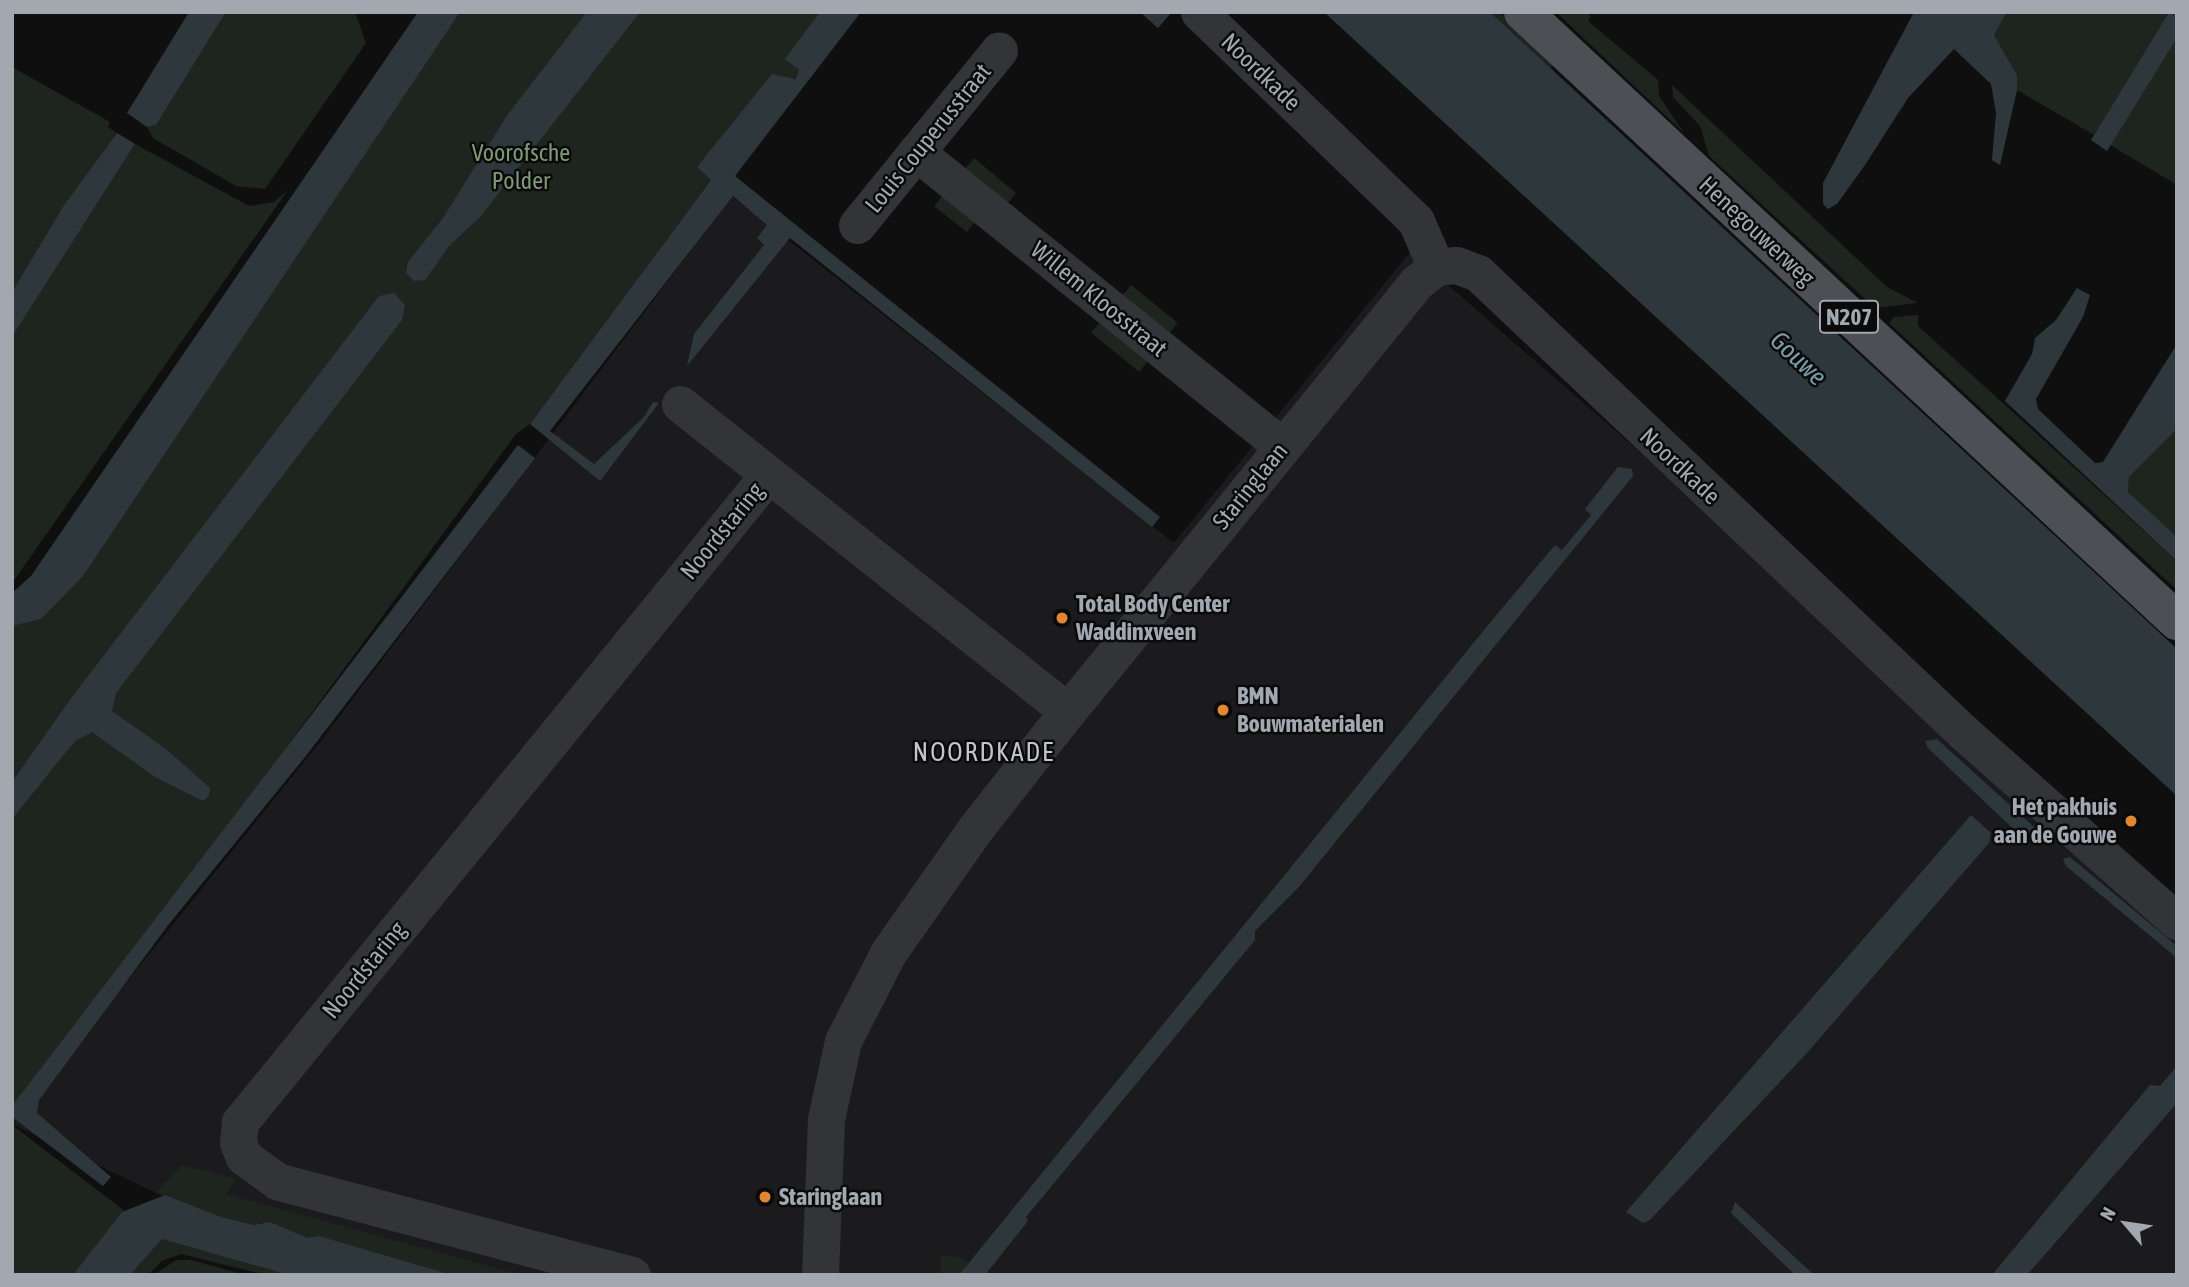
<!DOCTYPE html>
<style>
body{margin:0}
#map{position:relative;width:2189px;height:1287px;overflow:hidden;background:#0f0f10;font-family:"Asap Condensed",sans-serif}
div>[style]{position:absolute}
[style*='--x']{left:calc(var(--x)*1px);top:calc(var(--y)*1px);width:calc(var(--w)*1px);rotate:calc(var(--a)*1deg)}
.built>*{inset:0;background:#1b1b1d}
.green>*{inset:0;background:#1e241e;transform-origin:0 0}
.water>*{inset:0;background:#2e383c}
.minor>*{height:37px;margin:-18.5px;padding:0 18.5px;transform-origin:18.5px;border-radius:18.5px;background:#323437}
.major>*{height:38px;margin:-19px;padding:0 19px;transform-origin:19px;border-radius:19px;background:#4c4f53}
.dots>*{width:19px;height:19px;translate:-50% -50%;box-sizing:border-box;border:4px solid #0a0a0b;border-radius:50%}
span{translate:-50% -50%;white-space:nowrap;text-align:center;line-height:1.15;-webkit-text-stroke:5px #0a0a0b;paint-order:stroke}
.shield-label span{padding:2px 5px;background:#0a0a0b;border:2px solid;border-radius:5px;-webkit-text-stroke-width:0}
.shield-label{font-size:23px;color:#a1a8b0;font-weight:700}
.street-label{font-size:24px;color:#a1a8b0}
.park-label{font-size:24px;color:#7d9a79}
.poi-label{font-size:24px;color:#a1a8b0;font-weight:700}
.left{translate:0 -50%;text-align:left}
.right{translate:-100% -50%;text-align:right}
.water-label{font-size:26px;color:#799caa;font-style:italic}
.neighbourhood-label{font-size:26px;color:#c1c6cc;letter-spacing:2px}
.frame{position:absolute;inset:0;border:14px solid #a1a8b0;pointer-events:none}
.north{position:absolute;left:2091px;top:1189px;width:70px;height:70px;-webkit-text-stroke:5px #0a0a0b;paint-order:stroke;rotate:299deg;font-size:19px;font-weight:700;line-height:28px;text-align:center;color:#a1a8b0}
.north::after{content:'';display:block;margin:auto;width:24px;height:32px;background:#a1a8b0;clip-path:polygon(50% 0,100% 100%,50% 72%,0 100%)}
</style>
<div id="map">
<div class="built">
<i style="clip-path:polygon(732px 196px,1174px 543px,1410px 252px,1634px 447px,1999px 785px,2177px 939px,2177px 1275px,432px 1275px,198px 1213px,12px 1124px,321px 741px)"></i>
</div>
<div class="green">
<i style="clip-path:polygon(226px 12px,355px 12px,366px 43px,265px 189px,236px 186px,153px 138px,147px 127px,156px 125px)"></i>
<i style="clip-path:polygon(438px 12px,824px 12px,789px 62px,799px 70px,794px 79px,706px 175px,711px 180px,530px 424px,516px 434px,12px 1122px,12px 601px,44px 591px)"></i>
<i style="clip-path:polygon(1490px 12px,1500px 12px,1554px 64px,1550px 68px)"></i>
<i style="clip-path:polygon(1556px 12px,1587px 12px,1591px 17px,1588px 21px,1658px 80px,1659px 96px,1684px 133px)"></i>
<i style="clip-path:polygon(2007px 12px,2169px 12px,2094px 135px,2017px 90px,2017px 75px,1994px 35px)"></i>
<i style="clip-path:polygon(2177px 38px,2177px 185px,2110px 145px)"></i>
<i style="clip-path:polygon(12px 67px,110px 122px,108px 127px,117px 133px,64px 205px,12px 292px)"></i>
<i style="clip-path:polygon(1672px 85px,1887px 287px,1918px 303px,1875px 308px,1709px 156px,1700px 126px,1673px 97px)"></i>
<i style="clip-path:polygon(135px 144px,249px 206px,274px 202px,288px 190px,12px 583px,12px 337px)"></i>
<i style="left:974px;top:158px;width:55px;height:19px;rotate:40deg"></i>
<i style="left:945px;top:192px;width:42px;height:18px;rotate:38deg"></i>
<i style="left:1131px;top:285px;width:60px;height:19px;rotate:39deg"></i>
<i style="clip-path:polygon(1918px 315px,1918px 326px,2177px 561px,2177px 590px,1889px 323px,1894px 317px)"></i>
<i style="left:1103px;top:318px;width:62px;height:19px;rotate:39deg"></i>
<i style="clip-path:polygon(2177px 429px,2177px 537px,2128px 493px,2129px 477px)"></i>
<i style="clip-path:polygon(12px 1125px,147px 1228px,110px 1275px,12px 1275px)"></i>
<i style="clip-path:polygon(182px 1165px,236px 1179px,226px 1194px,522px 1275px,452px 1275px,319px 1236px,308px 1238px,271px 1222px,254px 1225px,221px 1217px,157px 1192px)"></i>
<i style="clip-path:polygon(162px 1239px,289px 1275px,266px 1275px,181px 1254px,162px 1261px,148px 1275px,130px 1275px)"></i>
<i style="clip-path:polygon(941px 1255px,961px 1258px,968px 1264px,959px 1275px,940px 1275px)"></i>
<i style="clip-path:polygon(176px 1260px,191px 1260px,246px 1275px,154px 1275px)"></i>
</div>
<div class="water">
<i style="clip-path:polygon(189px 12px,226px 12px,156px 125px,147px 127px,127px 113px)"></i>
<i style="clip-path:polygon(418px 12px,460px 12px,83px 576px,41px 619px,12px 626px,12px 593px,31px 576px)"></i>
<i style="clip-path:polygon(587px 12px,640px 12px,481px 216px,449px 246px,425px 280px,414px 281px,406px 273px,408px 262px,443px 218px,508px 114px)"></i>
<i style="clip-path:polygon(820px 12px,861px 12px,735px 176px,1160px 517px,1152px 527px,790px 238px,687px 366px,694px 334px,764px 245px,757px 238px,767px 225px,733px 196px,550px 431px,594px 464px,644px 417px,653px 402px,659px 403px,600px 481px,530px 424px,711px 180px,697px 167px,772px 74px,795px 79px,799px 70px,785px 59px)"></i>
<i style="clip-path:polygon(1140px 12px,1168px 12px,1170px 14px,1158px 28px)"></i>
<i style="clip-path:polygon(1324px 12px,1490px 12px,2177px 649px,2177px 796px)"></i>
<i style="clip-path:polygon(1914px 12px,2007px 12px,1994px 35px,2017px 75px,2017px 90px,2000px 165px,1992px 160px,1996px 113px,1991px 84px,1954px 49px,1908px 98px,1865px 165px,1837px 204px,1828px 209px,1823px 204px,1823px 183px)"></i>
<i style="clip-path:polygon(2169px 12px,2177px 12px,2177px 38px,2107px 151px,2091px 140px)"></i>
<i style="clip-path:polygon(117px 133px,135px 144px,12px 337px,12px 292px,64px 205px)"></i>
<i style="clip-path:polygon(2077px 288px,2090px 295px,2083px 317px,2036px 399px,2038px 409px,2095px 463px,2103px 462px,2177px 344px,2177px 429px,2129px 477px,2128px 492px,2177px 537px,2177px 561px,2005px 401px,2032px 354px,2035px 338px,2056px 320px)"></i>
<i style="clip-path:polygon(394px 293px,405px 305px,402px 320px,116px 693px,112px 711px,166px 749px,210px 788px,209px 795px,204px 801px,199px 799px,155px 777px,92px 732px,75px 741px,12px 819px,12px 782px,72px 697px,379px 296px)"></i>
<i style="clip-path:polygon(518px 445px,535px 458px,305px 757px,169px 924px,39px 1100px,37px 1113px,111px 1177px,103px 1186px,12px 1117px,12px 1106px)"></i>
<i style="clip-path:polygon(1618px 467px,1632px 469px,1633px 476px,1298px 888px,1255px 931px,1255px 940px,1026px 1217px,1028px 1221px,985px 1275px,959px 1275px,1484px 630px,1555px 545px,1562px 550px,1591px 515px,1585px 509px)"></i>
<i style="clip-path:polygon(1937px 739px,2035px 828px,2035px 833px,2025px 840px,1928px 748px,1925px 741px)"></i>
<i style="clip-path:polygon(1971px 815px,1991px 833px,1989px 843px,1806px 1054px,1650px 1220px,1643px 1223px,1626px 1212px)"></i>
<i style="clip-path:polygon(2070px 857px,2177px 946px,2177px 958px,2066px 866px,2063px 859px)"></i>
<i style="clip-path:polygon(2177px 1066px,2177px 1103px,2027px 1275px,1992px 1275px,2150px 1085px,2160px 1086px)"></i>
<i style="clip-path:polygon(165px 1195px,221px 1217px,254px 1225px,270px 1222px,308px 1238px,319px 1236px,452px 1275px,289px 1275px,162px 1239px,130px 1275px,73px 1275px,122px 1212px)"></i>
<i style="clip-path:polygon(1735px 1202px,1814px 1275px,1795px 1275px,1731px 1213px)"></i>
</div>
<div class="minor">
<i style="--x:1199;--y:12;--w:301;--a:43.9"></i>
<i style="--x:1416;--y:221;--w:50;--a:66.5"></i>
<i style="--x:916;--y:152;--w:469;--a:38.8"></i>
<i style="--x:857;--y:225;--w:225;--a:-50.9"></i>
<i style="--x:680;--y:404;--w:495;--a:38.4"></i>
<i style="--x:632;--y:1275;--w:367;--a:-165.2"></i>
<i style="--x:277;--y:1181;--w:41;--a:-144"></i>
<i style="--x:244;--y:1157;--w:15;--a:-113"></i>
<i style="--x:238;--y:1143;--w:21;--a:-85"></i>
<i style="--x:240;--y:1122;--w:835;--a:-50.78"></i>
<i style="--x:820;--y:1275;--w:156;--a:-87.8"></i>
<i style="--x:826;--y:1119;--w:80;--a:-77.7"></i>
<i style="--x:843;--y:1041;--w:99;--a:-62.9"></i>
<i style="--x:888;--y:953;--w:151;--a:-54.9"></i>
<i style="--x:975;--y:829;--w:150;--a:-51.8"></i>
<i style="--x:1068;--y:711;--w:553;--a:-50.87"></i>
<i style="--x:1417;--y:282;--w:24;--a:-38"></i>
<i style="--x:1436;--y:267;--w:20;--a:-6"></i>
<i style="--x:1456;--y:265;--w:23;--a:20"></i>
<i style="--x:1478;--y:273;--w:668;--a:43.42"></i>
<i style="--x:1963;--y:732;--w:286;--a:41.5"></i>
</div>
<div class="major">
<i style="--x:1523;--y:12;--w:894;--a:42.96"></i>
</div>
<div class="dots">
<i style="left:1062px;top:618px;background:#e38634"></i>
<i style="left:1223px;top:710px;background:#e38634"></i>
<i style="left:2131px;top:821px;background:#e38634"></i>
<i style="left:765px;top:1197px;background:#e38634"></i>
</div>
<div class="shield-label">
<span style="left:1849px;top:317px">N207</span>
</div>
<div class="street-label">
<span style="left:1261px;top:72px;rotate:44deg">Noordkade</span>
<span style="left:928px;top:138px;rotate:-51deg">Louis Couperusstraat</span>
<span style="left:1757px;top:231px;rotate:43deg">Henegouwerweg</span>
<span style="left:1099px;top:299px;rotate:39deg">Willem Kloosstraat</span>
<span style="left:1680px;top:466px;rotate:43deg">Noordkade</span>
<span style="left:1250px;top:486px;rotate:-51deg">Staringlaan</span>
<span style="left:722px;top:531px;rotate:-51deg">Noordstaring</span>
<span style="left:364px;top:970px;rotate:-51deg">Noordstaring</span>
</div>
<div class="park-label">
<span style="left:521px;top:167px">Voorofsche<br>Polder</span>
</div>
<div class="poi-label">
<span class="left" style="left:1076px;top:618px">Total Body Center<br>Waddinxveen</span>
<span class="left" style="left:1237px;top:710px">BMN<br>Bouwmaterialen</span>
<span class="right" style="left:2117px;top:821px">Het pakhuis<br>aan de Gouwe</span>
<span class="left" style="left:779px;top:1197px">Staringlaan</span>
</div>
<div class="water-label">
<span style="left:1798px;top:359px;rotate:43deg">Gouwe</span>
</div>
<div class="neighbourhood-label">
<span style="left:984px;top:753px">NOORDKADE</span>
</div>
<div class="frame"></div>
<div class="north">N</div>
</div>
